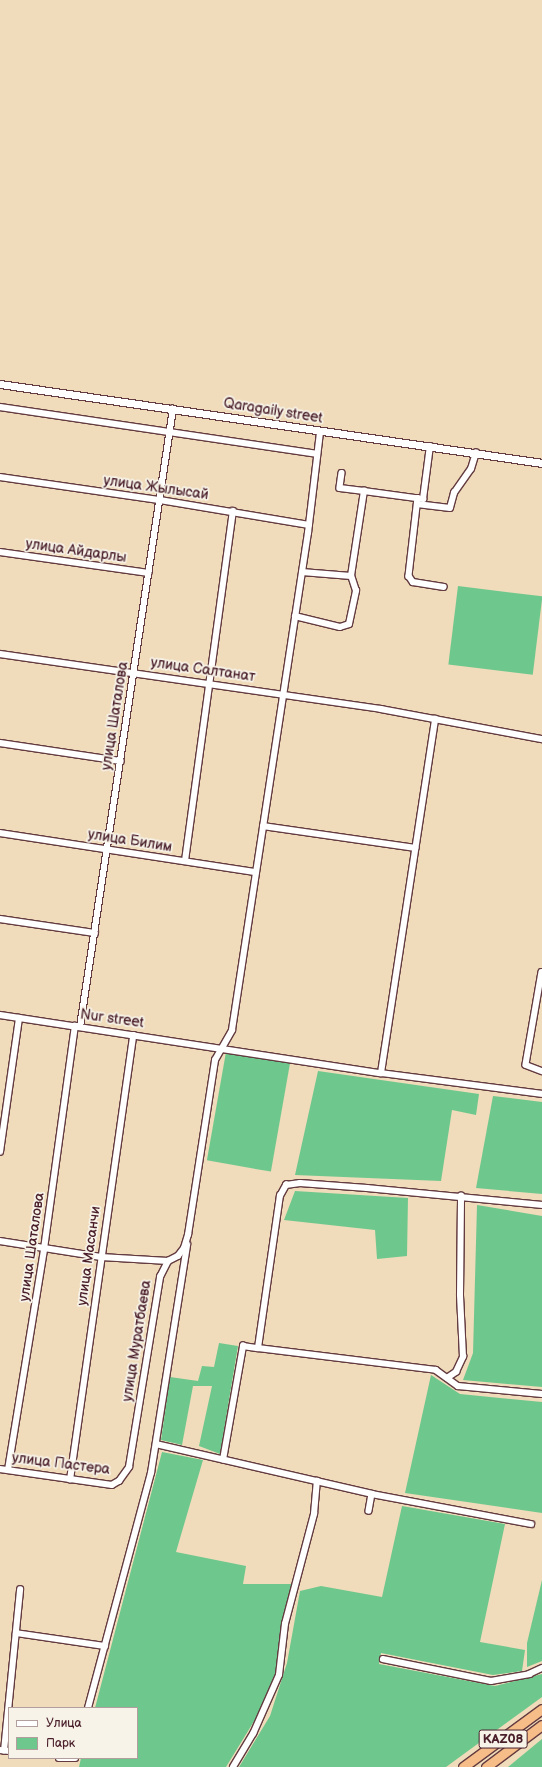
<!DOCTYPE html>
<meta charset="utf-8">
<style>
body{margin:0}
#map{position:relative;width:542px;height:1767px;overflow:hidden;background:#f0dbba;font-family:"Balsamiq Sans",sans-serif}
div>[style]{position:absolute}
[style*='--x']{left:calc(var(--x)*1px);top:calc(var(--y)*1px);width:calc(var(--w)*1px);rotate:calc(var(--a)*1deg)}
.green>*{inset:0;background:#6ec88e;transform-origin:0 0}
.roads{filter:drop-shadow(1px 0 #633b40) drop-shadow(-1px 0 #633b40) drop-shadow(0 1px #633b40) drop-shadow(0 -1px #633b40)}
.minor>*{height:5.5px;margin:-2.75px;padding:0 2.75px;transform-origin:2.75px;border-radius:2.75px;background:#fff}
.tertiary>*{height:7px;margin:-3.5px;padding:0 3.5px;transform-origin:3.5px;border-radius:3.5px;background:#fff}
.trunk>*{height:9px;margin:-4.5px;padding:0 4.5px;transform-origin:4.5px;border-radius:4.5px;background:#f7bd88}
span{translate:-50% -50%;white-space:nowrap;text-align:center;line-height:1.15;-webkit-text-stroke:3.5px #f7f3e8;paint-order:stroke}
.shield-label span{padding:1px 3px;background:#f7f3e8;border:1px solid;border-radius:3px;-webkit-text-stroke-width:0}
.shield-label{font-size:13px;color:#4a1f2b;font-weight:700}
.street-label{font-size:14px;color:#4a1f2b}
.legend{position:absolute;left:8px;top:1707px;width:130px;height:52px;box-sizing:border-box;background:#f7f3e8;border:1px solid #b29e9c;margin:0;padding:5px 7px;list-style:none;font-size:12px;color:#4a1f2b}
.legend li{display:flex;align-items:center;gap:8px;height:20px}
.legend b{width:20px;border:1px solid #b29e9c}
</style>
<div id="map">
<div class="green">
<i style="left:458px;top:586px;width:85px;height:79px;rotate:7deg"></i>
<i style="left:226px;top:1052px;width:65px;height:110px;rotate:10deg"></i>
<i style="clip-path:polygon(318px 1071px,479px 1094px,476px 1115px,452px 1110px,441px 1181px,295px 1175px)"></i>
<i style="clip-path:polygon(493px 1096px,542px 1102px,542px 1194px,476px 1188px)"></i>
<i style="clip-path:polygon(295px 1191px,408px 1198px,407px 1256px,377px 1259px,375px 1230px,284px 1220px)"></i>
<i style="clip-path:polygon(477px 1205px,542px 1216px,542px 1387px,463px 1380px,473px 1353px)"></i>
<i style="clip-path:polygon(219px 1343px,238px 1346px,220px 1454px,199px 1446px,212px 1386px,193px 1386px,182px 1445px,161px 1440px,170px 1377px,198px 1381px,202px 1366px,214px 1367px)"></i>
<i style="clip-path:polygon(431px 1375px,460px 1394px,542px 1402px,542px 1513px,405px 1493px)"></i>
<i style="clip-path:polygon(162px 1452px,203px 1460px,176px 1552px,246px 1566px,243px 1584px,292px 1584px,272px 1692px,226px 1767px,79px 1767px,81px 1758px,137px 1758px,137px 1708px,95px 1708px)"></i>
<i style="clip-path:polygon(402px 1506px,505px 1524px,480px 1642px,525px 1650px,522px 1671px,493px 1675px,381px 1653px,379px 1664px,495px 1686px,542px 1674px,542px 1697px,446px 1767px,239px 1767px,270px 1716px,287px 1663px,300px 1591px,321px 1586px,382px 1597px)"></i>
<i style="clip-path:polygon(542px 1580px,542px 1661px,527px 1667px,527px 1643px)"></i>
<i style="clip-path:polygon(542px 1739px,542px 1767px,508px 1767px)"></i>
</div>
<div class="roads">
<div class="minor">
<i style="--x:0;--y:407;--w:320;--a:8.4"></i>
<i style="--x:342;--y:473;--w:15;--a:98"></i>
<i style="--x:340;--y:488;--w:24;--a:7"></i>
<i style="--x:0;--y:477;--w:162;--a:8.2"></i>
<i style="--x:160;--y:500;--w:151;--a:9.5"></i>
<i style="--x:418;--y:498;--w:79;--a:96.6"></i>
<i style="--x:409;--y:576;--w:7;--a:56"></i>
<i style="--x:413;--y:582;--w:31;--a:9"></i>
<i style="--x:417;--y:504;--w:33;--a:7"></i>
<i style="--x:450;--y:508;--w:16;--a:-75"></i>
<i style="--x:454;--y:493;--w:29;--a:-55"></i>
<i style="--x:471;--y:469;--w:17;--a:-73"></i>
<i style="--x:0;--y:552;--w:150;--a:8"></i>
<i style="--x:302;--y:572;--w:49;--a:4.7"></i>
<i style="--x:351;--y:576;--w:86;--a:-81.3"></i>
<i style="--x:364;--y:491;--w:60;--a:7.7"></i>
<i style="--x:423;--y:499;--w:53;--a:-82.5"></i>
<i style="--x:295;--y:616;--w:46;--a:13.7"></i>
<i style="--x:340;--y:627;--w:9;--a:-18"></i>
<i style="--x:349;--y:624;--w:34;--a:-78"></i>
<i style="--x:356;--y:591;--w:16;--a:-108"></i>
<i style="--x:0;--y:654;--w:385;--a:8.2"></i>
<i style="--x:381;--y:709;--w:164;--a:10.6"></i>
<i style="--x:0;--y:743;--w:122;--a:8.5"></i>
<i style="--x:263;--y:826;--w:154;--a:8.2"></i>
<i style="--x:0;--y:833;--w:259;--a:8.7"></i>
<i style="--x:185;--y:861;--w:353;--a:-82.2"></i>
<i style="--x:0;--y:919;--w:96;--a:8.4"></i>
<i style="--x:542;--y:972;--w:94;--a:99.8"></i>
<i style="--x:526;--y:1065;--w:17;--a:21"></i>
<i style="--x:0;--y:1015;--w:385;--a:8.7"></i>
<i style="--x:381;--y:1073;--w:162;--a:7.4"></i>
<i style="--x:80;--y:1027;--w:625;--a:-81.44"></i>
<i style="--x:381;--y:1073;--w:358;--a:-81.3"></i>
<i style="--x:0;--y:1152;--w:135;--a:-81.9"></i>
<i style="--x:0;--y:1241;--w:102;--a:9"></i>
<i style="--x:101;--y:1257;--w:67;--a:3.4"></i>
<i style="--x:258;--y:1348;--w:179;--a:7"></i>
<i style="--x:436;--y:1370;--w:27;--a:36"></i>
<i style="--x:458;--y:1386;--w:84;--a:5.4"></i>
<i style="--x:447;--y:1378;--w:11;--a:-34"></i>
<i style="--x:456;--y:1372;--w:17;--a:-65"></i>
<i style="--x:463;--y:1357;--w:62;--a:-92.8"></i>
<i style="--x:460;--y:1295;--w:99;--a:-89.4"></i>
<i style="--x:156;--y:1444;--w:222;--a:13"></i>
<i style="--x:372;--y:1494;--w:17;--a:100"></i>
<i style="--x:223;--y:1460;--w:116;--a:-80"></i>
<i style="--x:243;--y:1346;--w:15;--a:8"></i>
<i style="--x:258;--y:1348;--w:154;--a:-81.8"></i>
<i style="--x:280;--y:1196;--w:13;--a:-61"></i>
<i style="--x:286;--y:1185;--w:14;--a:-8"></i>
<i style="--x:300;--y:1183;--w:67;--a:4.3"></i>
<i style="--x:367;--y:1188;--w:176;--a:5.5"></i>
<i style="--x:0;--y:1469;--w:113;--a:8.1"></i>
<i style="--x:112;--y:1485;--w:8;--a:-30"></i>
<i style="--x:119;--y:1481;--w:17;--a:-54"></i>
<i style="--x:129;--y:1467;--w:193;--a:-80.7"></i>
<i style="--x:160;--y:1277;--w:18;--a:-63"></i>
<i style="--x:168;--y:1261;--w:11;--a:-27"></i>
<i style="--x:178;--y:1256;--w:10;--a:-53"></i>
<i style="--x:184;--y:1248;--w:14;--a:-73"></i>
<i style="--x:188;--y:1235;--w:177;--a:-81.2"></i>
<i style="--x:215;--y:1060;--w:34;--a:-60"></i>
<i style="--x:232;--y:1030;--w:503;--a:-81.31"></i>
<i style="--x:308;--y:533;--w:102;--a:-83.2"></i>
<i style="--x:8;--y:1470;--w:224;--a:-80.7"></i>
<i style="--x:44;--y:1249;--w:225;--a:-82.1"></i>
<i style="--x:70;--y:1480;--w:449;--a:-81.9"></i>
<i style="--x:372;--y:1494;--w:162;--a:10.7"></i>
<i style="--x:16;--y:1633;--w:90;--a:8.3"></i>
<i style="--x:383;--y:1659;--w:110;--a:11.5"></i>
<i style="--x:491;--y:1681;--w:39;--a:-10"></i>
<i style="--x:529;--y:1674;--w:14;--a:-25"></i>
<i style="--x:88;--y:1708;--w:243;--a:-75"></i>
<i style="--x:151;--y:1473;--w:231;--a:-81"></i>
<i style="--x:0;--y:1750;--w:9;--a:6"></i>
<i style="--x:4;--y:1751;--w:162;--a:-84.3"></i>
<i style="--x:59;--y:1758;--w:16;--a:0"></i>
<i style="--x:233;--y:1767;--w:39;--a:-59"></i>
<i style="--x:253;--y:1734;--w:64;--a:-66.2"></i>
<i style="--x:279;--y:1675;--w:51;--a:-83.3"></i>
<i style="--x:285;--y:1624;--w:114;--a:-75.2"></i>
<i style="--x:314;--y:1514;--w:33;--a:-85"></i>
</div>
<div class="tertiary">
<i style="--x:0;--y:384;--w:548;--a:8.29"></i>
</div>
<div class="trunk">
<i style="--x:463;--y:1767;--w:98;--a:-36.3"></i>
<i style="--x:486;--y:1767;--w:70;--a:-36.9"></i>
</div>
</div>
<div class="shield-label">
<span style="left:503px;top:1739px">KAZ08</span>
</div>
<div class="street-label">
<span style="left:273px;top:411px;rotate:9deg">Qaragaily street</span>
<span style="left:156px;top:488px;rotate:8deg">улица Жылысай</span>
<span style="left:76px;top:551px;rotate:8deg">улица Айдарлы</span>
<span style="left:203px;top:670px;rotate:8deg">улица Салтанат</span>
<span style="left:115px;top:716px;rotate:-81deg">улица Шаталова</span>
<span style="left:130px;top:841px;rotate:9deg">улица Билим</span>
<span style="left:112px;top:1019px;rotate:8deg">Nur street</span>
<span style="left:32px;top:1247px;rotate:-82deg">улица Шаталова</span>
<span style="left:89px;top:1256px;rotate:-82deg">улица Масанчи</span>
<span style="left:137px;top:1341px;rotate:-81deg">улица Муратбаева</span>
<span style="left:61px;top:1464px;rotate:7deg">улица Пастера</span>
</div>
<ul class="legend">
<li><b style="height:5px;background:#fff"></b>Улица</li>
<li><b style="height:11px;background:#6ec88e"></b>Парк</li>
</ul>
</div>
